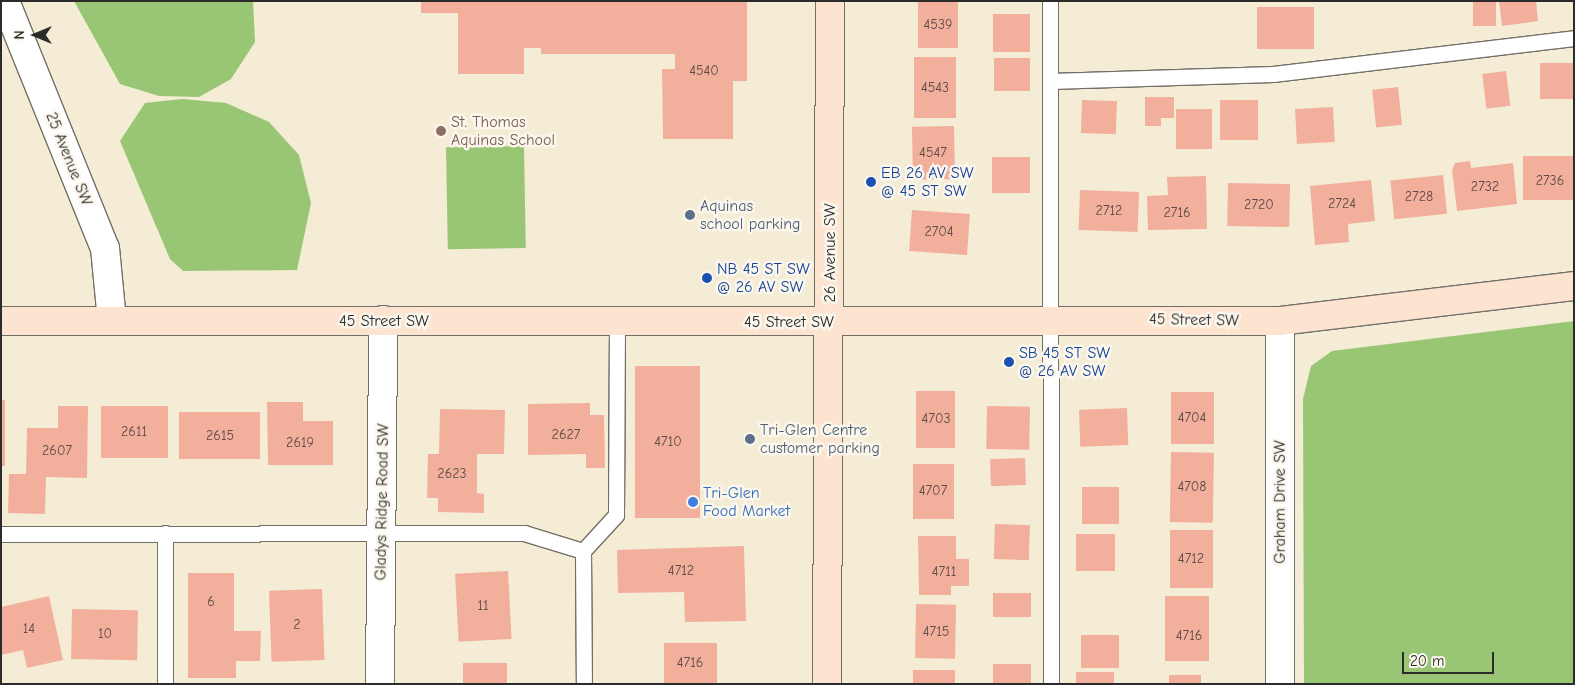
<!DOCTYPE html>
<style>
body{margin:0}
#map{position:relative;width:1575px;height:685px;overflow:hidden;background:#f5ecd6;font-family:"Comic Neue",sans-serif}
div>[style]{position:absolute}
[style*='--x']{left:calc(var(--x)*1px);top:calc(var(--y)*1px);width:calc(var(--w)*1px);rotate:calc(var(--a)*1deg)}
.green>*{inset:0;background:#98c674;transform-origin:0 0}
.building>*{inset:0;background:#f2af9c;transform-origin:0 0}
.roads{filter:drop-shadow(1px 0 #726f67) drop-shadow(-1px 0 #726f67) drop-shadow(0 1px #726f67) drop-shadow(0 -1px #726f67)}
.lane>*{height:15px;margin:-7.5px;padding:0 7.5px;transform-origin:7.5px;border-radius:7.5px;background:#fff}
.street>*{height:28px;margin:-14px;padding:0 14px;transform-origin:14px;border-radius:14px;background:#fff}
.secondary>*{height:28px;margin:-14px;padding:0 14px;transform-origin:14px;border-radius:14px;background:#fde4d0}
.dots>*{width:14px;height:14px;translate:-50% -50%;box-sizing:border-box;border:2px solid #fbf7ec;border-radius:50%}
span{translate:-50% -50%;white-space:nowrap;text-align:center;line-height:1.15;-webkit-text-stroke:5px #fbf7ec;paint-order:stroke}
.number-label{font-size:14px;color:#5d4c47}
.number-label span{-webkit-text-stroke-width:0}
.education-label{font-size:16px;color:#785e54}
.left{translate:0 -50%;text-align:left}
.street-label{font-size:16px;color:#2b2b2b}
.transit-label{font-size:16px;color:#164399}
.service-label{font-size:16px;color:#4e5e75}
.shop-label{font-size:16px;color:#366cbe}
.frame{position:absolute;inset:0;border:2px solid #2b2b2b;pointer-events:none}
.north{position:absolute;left:10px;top:10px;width:50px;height:50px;-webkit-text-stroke:4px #fbf7ec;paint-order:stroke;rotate:270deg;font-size:14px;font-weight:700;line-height:20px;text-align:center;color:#2b2b2b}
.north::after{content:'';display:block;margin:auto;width:18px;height:22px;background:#2b2b2b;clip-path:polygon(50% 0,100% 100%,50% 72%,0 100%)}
.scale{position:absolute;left:1402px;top:652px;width:92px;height:22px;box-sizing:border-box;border:2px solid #2b2b2b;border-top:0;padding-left:6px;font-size:15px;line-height:18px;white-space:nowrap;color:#2b2b2b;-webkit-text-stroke:4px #fbf7ec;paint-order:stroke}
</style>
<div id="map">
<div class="green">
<i style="clip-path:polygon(74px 1px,253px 1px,255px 42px,231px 79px,199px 97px,159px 96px,120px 84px)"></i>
<i style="clip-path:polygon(182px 99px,226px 103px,269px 122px,299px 155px,311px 203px,297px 270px,183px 271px,170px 259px,120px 141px,145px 103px)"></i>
<i style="left:524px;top:146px;width:102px;height:78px;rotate:89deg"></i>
<i style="clip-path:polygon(1574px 321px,1574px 684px,1304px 684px,1303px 399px,1311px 366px,1332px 351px)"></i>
</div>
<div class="building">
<i style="clip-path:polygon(421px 1px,747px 1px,747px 81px,733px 81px,733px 139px,663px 139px,662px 69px,675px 69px,675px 54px,541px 54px,541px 48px,524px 48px,524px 74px,458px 74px,458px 13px,421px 13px)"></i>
<i style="left:918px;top:1px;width:40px;height:47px"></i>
<i style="left:1473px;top:1px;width:23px;height:25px"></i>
<i style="clip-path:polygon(1499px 1px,1536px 1px,1538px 21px,1502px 26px)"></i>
<i style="left:1257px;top:7px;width:57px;height:42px"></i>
<i style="left:993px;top:14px;width:37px;height:38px"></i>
<i style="left:914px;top:57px;width:42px;height:61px"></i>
<i style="left:994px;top:58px;width:36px;height:33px"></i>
<i style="left:1574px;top:63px;width:36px;height:34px;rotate:90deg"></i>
<i style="left:1506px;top:71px;width:35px;height:24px;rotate:83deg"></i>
<i style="left:1398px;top:87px;width:38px;height:26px;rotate:84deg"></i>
<i style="clip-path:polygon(1145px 97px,1174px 97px,1174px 118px,1161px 118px,1161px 126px,1145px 126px)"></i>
<i style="left:1082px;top:100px;width:35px;height:33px;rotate:2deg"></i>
<i style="left:1220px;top:100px;width:38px;height:40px"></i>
<i style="left:1333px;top:107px;width:35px;height:38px;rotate:87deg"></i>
<i style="left:1176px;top:109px;width:36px;height:40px"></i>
<i style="left:954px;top:126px;width:53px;height:42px;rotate:89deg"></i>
<i style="left:1574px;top:156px;width:44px;height:51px;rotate:90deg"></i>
<i style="left:1030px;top:157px;width:36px;height:38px;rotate:90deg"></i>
<i style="clip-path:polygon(1470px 161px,1471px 168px,1513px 163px,1517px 204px,1457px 211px,1452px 170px,1455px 163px)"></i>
<i style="left:1443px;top:175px;width:39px;height:53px;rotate:84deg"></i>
<i style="clip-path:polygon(1206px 176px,1207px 229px,1148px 230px,1147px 196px,1168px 195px,1167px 177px)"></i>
<i style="clip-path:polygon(1371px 180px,1375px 221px,1348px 224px,1349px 242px,1315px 245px,1310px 186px)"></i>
<i style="left:1228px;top:183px;width:62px;height:43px;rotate:1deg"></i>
<i style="left:1080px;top:190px;width:59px;height:40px;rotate:2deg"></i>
<i style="left:912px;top:210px;width:58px;height:41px;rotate:4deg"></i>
<i style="left:635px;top:366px;width:65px;height:152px"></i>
<i style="left:916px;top:391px;width:39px;height:57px"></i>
<i style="left:1171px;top:392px;width:43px;height:52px"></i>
<i style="left:1px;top:400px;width:4px;height:66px"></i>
<i style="clip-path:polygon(267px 402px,303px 402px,303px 421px,333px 421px,333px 465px,268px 465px)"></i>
<i style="clip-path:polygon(590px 403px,590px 415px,604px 415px,605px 468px,586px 468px,586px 454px,528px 455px,528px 404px)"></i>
<i style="clip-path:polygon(58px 406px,88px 406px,87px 478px,46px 477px,45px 514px,8px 513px,9px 474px,26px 474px,27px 428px,58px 428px)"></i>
<i style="left:101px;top:406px;width:67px;height:52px"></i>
<i style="left:987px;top:406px;width:43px;height:43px;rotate:1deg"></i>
<i style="left:1127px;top:408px;width:37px;height:48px;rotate:88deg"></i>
<i style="clip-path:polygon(440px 409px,505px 410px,504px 454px,477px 454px,477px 493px,484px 494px,484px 513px,438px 512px,438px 498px,427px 498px,428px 454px,439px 454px)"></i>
<i style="left:260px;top:412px;width:47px;height:81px;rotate:90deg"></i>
<i style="left:1171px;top:452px;width:43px;height:70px;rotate:1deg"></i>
<i style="left:1025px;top:458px;width:27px;height:35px;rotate:88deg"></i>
<i style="left:913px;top:464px;width:41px;height:55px"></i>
<i style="left:1082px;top:487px;width:37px;height:37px"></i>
<i style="left:995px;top:524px;width:35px;height:35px;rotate:2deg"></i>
<i style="left:1170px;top:530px;width:43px;height:58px"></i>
<i style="left:1115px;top:534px;width:37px;height:39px;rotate:90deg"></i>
<i style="clip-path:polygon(918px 536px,956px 536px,956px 559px,969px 559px,969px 586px,951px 586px,951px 595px,919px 595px)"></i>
<i style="clip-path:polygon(744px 546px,746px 621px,685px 622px,684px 592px,618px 593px,617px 550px)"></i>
<i style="left:508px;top:571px;width:68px;height:53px;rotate:87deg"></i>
<i style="clip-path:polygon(188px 573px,234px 573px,234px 631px,261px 631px,260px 661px,236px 661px,236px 678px,188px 678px)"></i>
<i style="left:322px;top:589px;width:71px;height:53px;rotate:88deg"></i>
<i style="left:993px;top:593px;width:38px;height:24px"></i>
<i style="clip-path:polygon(49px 596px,63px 660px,27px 668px,23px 650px,1px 655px,1px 607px)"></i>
<i style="left:1165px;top:596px;width:44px;height:65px"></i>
<i style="left:916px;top:604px;width:40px;height:54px;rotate:1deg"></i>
<i style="left:72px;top:609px;width:66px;height:50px;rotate:1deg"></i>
<i style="left:1081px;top:635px;width:38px;height:33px"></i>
<i style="left:664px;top:643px;width:53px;height:41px"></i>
<i style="left:463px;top:663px;width:44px;height:21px"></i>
<i style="left:993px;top:664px;width:38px;height:20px"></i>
<i style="left:913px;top:670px;width:42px;height:14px"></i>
<i style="left:1114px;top:672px;width:12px;height:38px;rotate:90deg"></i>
<i style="left:1169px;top:675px;width:32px;height:9px"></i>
</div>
<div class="roads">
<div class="lane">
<i style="--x:1050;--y:1;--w:683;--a:89.92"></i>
<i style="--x:1050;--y:81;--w:223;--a:-1.8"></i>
<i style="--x:1273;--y:74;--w:303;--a:-6.8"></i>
<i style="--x:165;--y:533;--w:151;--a:90"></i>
<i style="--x:1;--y:534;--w:523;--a:-0.11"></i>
<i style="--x:524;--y:533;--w:62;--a:17"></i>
<i style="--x:583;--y:551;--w:49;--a:-47.5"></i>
<i style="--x:616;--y:515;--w:192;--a:-89.7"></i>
<i style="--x:583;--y:551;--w:133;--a:89.6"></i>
</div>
<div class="street">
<i style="--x:5;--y:1;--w:266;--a:68"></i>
<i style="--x:105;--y:248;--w:73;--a:84.5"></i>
<i style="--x:1280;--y:321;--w:363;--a:90"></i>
<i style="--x:380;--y:684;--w:364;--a:-89.5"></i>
</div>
<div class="secondary">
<i style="--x:1;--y:321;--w:1279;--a:0"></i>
<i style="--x:1280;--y:321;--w:296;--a:-6.8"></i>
<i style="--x:827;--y:684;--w:683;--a:-89.75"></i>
</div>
</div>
<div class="dots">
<i style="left:441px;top:131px;background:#8d6e63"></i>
<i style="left:871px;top:182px;background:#1a4fb4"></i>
<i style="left:690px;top:215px;background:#5c6f8a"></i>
<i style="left:707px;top:278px;background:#1a4fb4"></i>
<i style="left:1009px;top:362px;background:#1a4fb4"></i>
<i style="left:750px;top:439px;background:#5c6f8a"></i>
<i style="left:693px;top:502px;background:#3f7fe0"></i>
</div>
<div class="number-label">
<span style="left:938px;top:25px">4539</span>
<span style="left:704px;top:71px">4540</span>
<span style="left:935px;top:88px">4543</span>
<span style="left:933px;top:153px">4547</span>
<span style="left:1550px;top:181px">2736</span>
<span style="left:1485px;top:187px">2732</span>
<span style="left:1419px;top:197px">2728</span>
<span style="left:1342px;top:204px">2724</span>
<span style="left:1259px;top:205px">2720</span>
<span style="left:1109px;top:211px">2712</span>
<span style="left:1177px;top:213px">2716</span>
<span style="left:939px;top:232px">2704</span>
<span style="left:1192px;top:418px">4704</span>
<span style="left:936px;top:419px">4703</span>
<span style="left:134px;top:432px">2611</span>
<span style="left:566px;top:435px">2627</span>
<span style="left:220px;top:436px">2615</span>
<span style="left:668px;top:442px">4710</span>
<span style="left:300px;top:443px">2619</span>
<span style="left:57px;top:451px">2607</span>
<span style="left:452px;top:474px">2623</span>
<span style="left:1192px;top:487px">4708</span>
<span style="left:933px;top:491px">4707</span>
<span style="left:1191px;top:559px">4712</span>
<span style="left:681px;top:571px">4712</span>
<span style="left:944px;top:572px">4711</span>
<span style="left:211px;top:602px">6</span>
<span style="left:483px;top:606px">11</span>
<span style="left:297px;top:625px">2</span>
<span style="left:29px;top:629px">14</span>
<span style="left:936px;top:632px">4715</span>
<span style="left:105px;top:634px">10</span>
<span style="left:1189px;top:636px">4716</span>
<span style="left:690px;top:663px">4716</span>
</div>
<div class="education-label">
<span class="left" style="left:451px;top:131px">St. Thomas<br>Aquinas School</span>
</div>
<div class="street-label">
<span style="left:69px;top:159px;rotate:68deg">25 Avenue SW</span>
<span style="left:830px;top:253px;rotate:-90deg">26 Avenue SW</span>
<span style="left:1194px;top:320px;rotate:1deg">45 Street SW</span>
<span style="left:384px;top:321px">45 Street SW</span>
<span style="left:789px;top:322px">45 Street SW</span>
<span style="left:382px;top:502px;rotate:-89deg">Gladys Ridge Road SW</span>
<span style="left:1280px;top:502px;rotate:-90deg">Graham Drive SW</span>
</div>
<div class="transit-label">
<span class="left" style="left:881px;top:182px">EB 26 AV SW<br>@ 45 ST SW</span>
<span class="left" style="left:717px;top:278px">NB 45 ST SW<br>@ 26 AV SW</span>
<span class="left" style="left:1019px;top:362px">SB 45 ST SW<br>@ 26 AV SW</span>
</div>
<div class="service-label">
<span class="left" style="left:700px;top:215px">Aquinas<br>school parking</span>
<span class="left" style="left:760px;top:439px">Tri-Glen Centre<br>customer parking</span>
</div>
<div class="shop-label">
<span class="left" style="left:703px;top:502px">Tri-Glen<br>Food Market</span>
</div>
<div class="frame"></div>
<div class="north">N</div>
<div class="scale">20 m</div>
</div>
